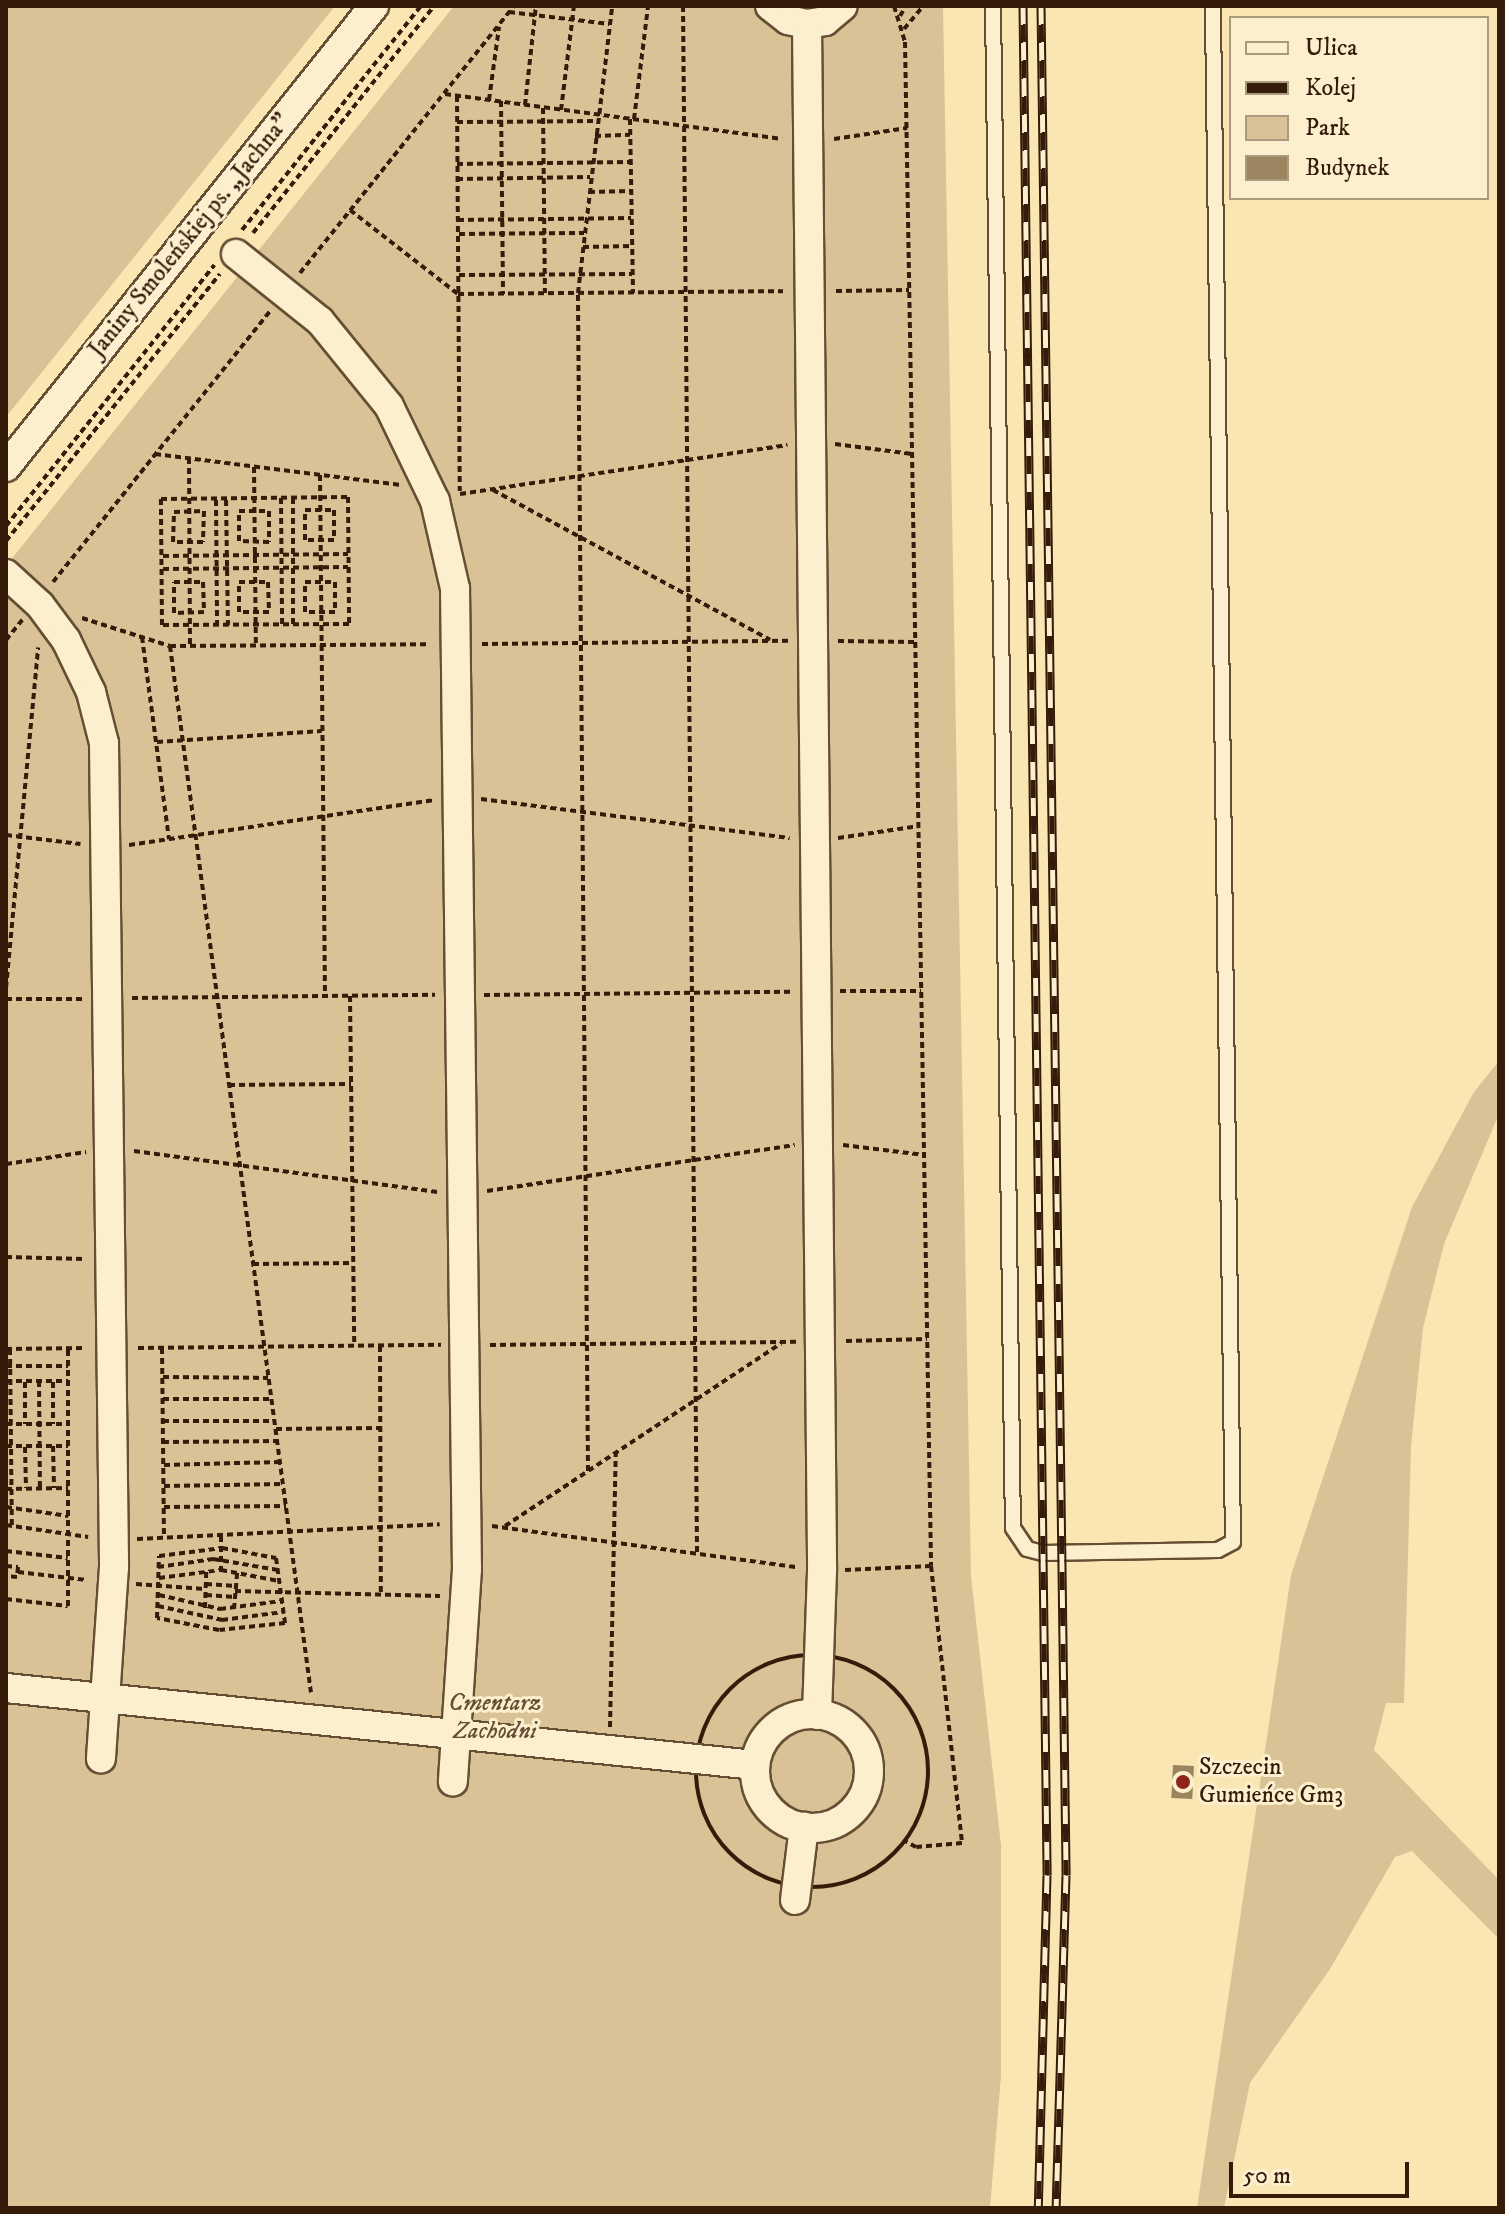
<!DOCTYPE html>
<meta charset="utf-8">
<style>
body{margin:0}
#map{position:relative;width:1505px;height:2214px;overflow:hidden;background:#fae6b3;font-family:"IM FELL DW Pica",serif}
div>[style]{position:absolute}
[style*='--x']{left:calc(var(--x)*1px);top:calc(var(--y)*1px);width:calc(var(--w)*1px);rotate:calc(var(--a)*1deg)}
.green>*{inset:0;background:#d9c396}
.building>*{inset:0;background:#9b8561;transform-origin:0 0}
.path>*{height:4px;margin-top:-2px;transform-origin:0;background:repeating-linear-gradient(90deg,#351b09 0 6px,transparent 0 10px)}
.path>.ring{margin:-2px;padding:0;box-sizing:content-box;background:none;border:4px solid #351b09;border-radius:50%}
.roads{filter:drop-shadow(2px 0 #664e34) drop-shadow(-2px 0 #664e34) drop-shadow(0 2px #664e34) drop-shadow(0 -2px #664e34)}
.lane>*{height:14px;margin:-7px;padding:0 7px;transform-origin:7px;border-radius:7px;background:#fcefce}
.street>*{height:28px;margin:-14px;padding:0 14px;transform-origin:14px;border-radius:14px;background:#fcefce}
.street>.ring{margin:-14px;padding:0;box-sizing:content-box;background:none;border:28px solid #fcefce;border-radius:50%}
.rail>*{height:9px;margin-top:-4.5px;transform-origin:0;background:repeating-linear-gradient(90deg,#fcefce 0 18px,#351b09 0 36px);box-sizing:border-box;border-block:2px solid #351b09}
.dots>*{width:22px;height:22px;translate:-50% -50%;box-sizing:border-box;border:4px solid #fcefce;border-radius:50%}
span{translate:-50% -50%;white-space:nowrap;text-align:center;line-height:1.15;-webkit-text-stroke:6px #fcefce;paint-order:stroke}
.street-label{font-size:24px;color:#351b09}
.park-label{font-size:24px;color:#664d33;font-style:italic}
.poi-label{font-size:24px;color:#351b09}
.left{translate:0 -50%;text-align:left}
.frame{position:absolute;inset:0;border:8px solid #351b09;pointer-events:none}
.legend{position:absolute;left:1229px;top:16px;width:260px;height:184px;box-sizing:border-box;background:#fcefce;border:2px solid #ac9a7f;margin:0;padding:10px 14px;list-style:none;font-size:24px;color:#351b09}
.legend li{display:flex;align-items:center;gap:16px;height:40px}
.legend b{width:40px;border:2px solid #ac9a7f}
.scale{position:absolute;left:1229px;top:2162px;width:180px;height:36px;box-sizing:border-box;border:4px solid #351b09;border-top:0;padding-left:10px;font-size:24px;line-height:28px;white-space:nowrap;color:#351b09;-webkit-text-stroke:6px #fcefce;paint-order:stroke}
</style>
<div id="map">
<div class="green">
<i style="clip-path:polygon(6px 6px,335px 6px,6px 417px)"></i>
<i style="clip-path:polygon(454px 6px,943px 6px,971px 1576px,1001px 1845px,1001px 2076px,990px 2208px,6px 2208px,6px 566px)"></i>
<i style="clip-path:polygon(1499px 1061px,1499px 1114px,1444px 1244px,1423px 1328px,1411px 1446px,1404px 1703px,1386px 1703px,1374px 1750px,1499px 1880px,1499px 1939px,1412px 1851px,1395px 1857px,1330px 1969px,1250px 2083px,1224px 2208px,1197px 2208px,1291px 1575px,1412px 1207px,1474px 1092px)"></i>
</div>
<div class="building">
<i style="left:1173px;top:1765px;width:21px;height:33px;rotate:3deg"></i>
</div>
<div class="path">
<i style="--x:683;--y:6;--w:1548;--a:89.48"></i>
<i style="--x:894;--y:6;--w:38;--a:73"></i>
<i style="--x:905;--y:42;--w:1524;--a:89.02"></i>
<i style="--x:931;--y:1566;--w:279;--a:83.6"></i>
<i style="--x:962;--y:1843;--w:46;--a:175"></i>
<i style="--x:916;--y:1847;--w:13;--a:-151"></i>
<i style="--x:509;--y:12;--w:101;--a:6.8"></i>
<i style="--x:900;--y:16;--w:12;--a:-59"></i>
<i style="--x:904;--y:29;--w:30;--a:-50"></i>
<i style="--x:445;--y:94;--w:340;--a:7.6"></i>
<i style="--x:457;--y:96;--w:395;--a:89.6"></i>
<i style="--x:489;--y:100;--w:74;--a:-82.2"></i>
<i style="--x:501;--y:101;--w:193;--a:89.4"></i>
<i style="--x:525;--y:105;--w:100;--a:-83.7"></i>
<i style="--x:543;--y:108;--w:185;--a:89.4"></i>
<i style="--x:561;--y:110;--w:105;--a:-82.9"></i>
<i style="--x:630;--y:119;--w:174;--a:89"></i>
<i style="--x:634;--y:119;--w:114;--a:-82.9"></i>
<i style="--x:457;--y:122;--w:139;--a:-0.4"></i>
<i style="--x:595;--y:136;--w:35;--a:-2"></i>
<i style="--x:834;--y:139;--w:74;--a:-8.6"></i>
<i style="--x:457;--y:164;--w:173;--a:-0.7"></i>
<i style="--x:457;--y:179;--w:133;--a:-0.9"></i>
<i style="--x:589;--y:192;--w:42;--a:-1.4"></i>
<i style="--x:350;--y:210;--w:137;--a:37.9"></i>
<i style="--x:458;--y:294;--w:325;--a:-0.5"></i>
<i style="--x:458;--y:220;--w:173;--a:-0.7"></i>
<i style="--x:242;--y:230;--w:287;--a:-51.4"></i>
<i style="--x:253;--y:233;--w:290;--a:-51.4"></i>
<i style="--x:459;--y:234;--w:125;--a:-0.5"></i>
<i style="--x:583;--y:247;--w:49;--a:-1.2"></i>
<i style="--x:300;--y:273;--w:342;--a:-51.3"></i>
<i style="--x:459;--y:275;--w:173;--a:-0.3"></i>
<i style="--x:836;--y:291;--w:73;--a:-0.8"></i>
<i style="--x:835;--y:444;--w:78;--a:7.4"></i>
<i style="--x:155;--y:454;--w:248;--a:7.2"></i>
<i style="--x:189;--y:458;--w:188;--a:89.7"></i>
<i style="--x:254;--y:467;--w:179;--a:89.4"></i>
<i style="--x:320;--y:475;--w:521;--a:89.45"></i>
<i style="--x:493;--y:490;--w:315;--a:28.4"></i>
<i style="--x:460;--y:494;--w:331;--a:-8.5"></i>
<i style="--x:348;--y:497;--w:127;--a:89.5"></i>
<i style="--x:349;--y:624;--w:187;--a:179.7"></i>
<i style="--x:162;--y:625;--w:126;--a:-90.5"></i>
<i style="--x:161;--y:499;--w:187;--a:-0.6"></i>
<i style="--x:281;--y:498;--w:127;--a:89.5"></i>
<i style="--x:293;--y:498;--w:127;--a:90"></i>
<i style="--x:216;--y:500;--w:125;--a:89.5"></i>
<i style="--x:226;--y:500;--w:125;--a:89.1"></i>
<i style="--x:305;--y:510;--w:29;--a:0"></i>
<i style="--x:334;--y:510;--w:30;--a:90"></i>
<i style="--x:334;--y:540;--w:29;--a:180"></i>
<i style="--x:305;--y:540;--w:30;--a:-90"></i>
<i style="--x:204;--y:511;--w:31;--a:92"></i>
<i style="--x:203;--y:542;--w:30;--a:180"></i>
<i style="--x:173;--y:542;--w:30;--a:-88"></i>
<i style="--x:174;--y:512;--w:30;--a:-2"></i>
<i style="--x:239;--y:511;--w:30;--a:0"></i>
<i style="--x:269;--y:511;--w:31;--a:90"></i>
<i style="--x:269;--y:542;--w:30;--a:-178"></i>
<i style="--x:239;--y:541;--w:30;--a:-90"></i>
<i style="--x:6;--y:526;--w:334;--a:-51.4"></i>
<i style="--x:6;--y:541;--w:342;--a:-51.3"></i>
<i style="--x:163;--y:556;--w:185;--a:-0.6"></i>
<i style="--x:163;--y:569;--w:185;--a:-0.6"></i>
<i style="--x:53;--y:582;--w:347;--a:-51.3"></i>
<i style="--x:174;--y:582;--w:29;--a:0"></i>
<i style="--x:203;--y:582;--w:30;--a:88"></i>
<i style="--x:204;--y:612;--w:30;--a:178"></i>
<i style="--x:174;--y:613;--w:31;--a:-90"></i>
<i style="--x:239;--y:582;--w:29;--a:0"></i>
<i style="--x:268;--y:582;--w:30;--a:88"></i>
<i style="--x:269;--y:612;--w:30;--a:180"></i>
<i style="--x:239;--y:612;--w:30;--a:-90"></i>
<i style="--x:305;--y:582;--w:30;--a:0"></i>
<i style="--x:335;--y:582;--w:30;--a:90"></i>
<i style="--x:335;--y:612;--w:30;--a:180"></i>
<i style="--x:305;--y:612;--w:30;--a:-90"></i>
<i style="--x:82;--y:618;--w:92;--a:17.7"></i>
<i style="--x:170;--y:646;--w:259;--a:-0.4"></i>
<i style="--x:142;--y:637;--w:204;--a:82.4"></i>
<i style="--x:6;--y:640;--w:26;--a:-51"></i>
<i style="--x:838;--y:641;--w:77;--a:0.7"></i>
<i style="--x:482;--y:644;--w:307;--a:-0.6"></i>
<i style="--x:170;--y:646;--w:1056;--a:82.33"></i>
<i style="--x:157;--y:742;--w:165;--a:-3.8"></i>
<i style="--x:481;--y:799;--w:311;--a:7.2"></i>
<i style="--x:6;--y:835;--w:75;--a:6.9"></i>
<i style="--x:838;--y:838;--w:82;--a:-8.4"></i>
<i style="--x:129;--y:845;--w:307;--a:-8.4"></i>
<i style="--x:6;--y:988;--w:342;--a:-84.6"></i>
<i style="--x:840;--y:991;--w:81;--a:0"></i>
<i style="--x:484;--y:995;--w:307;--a:-0.6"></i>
<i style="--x:350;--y:996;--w:350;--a:89.3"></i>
<i style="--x:132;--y:998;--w:303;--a:-0.6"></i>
<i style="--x:6;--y:999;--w:77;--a:0"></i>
<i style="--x:229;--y:1085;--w:122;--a:-0.5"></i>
<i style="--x:843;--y:1145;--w:82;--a:7"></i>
<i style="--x:134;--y:1151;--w:308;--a:7.7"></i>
<i style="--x:6;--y:1164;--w:81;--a:-8.5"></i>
<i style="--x:487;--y:1191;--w:311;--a:-8.5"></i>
<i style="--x:6;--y:1257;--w:79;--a:1.5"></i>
<i style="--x:253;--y:1264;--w:100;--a:-0.6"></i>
<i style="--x:846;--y:1341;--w:81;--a:-1.4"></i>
<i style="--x:490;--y:1345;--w:307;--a:-0.6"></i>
<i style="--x:380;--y:1346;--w:249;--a:89.8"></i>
<i style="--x:138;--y:1348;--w:303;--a:-0.6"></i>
<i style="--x:162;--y:1348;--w:190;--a:89.4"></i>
<i style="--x:6;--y:1349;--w:79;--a:-0.7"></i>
<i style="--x:10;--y:1349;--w:177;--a:89.4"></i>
<i style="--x:6;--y:1366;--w:62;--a:0"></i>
<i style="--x:163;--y:1377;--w:105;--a:0.5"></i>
<i style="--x:6;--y:1381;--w:62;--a:0"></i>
<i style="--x:39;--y:1381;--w:107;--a:89.5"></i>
<i style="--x:25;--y:1382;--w:42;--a:90"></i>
<i style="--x:53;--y:1382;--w:42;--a:90"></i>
<i style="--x:163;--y:1399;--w:109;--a:0"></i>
<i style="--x:163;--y:1421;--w:111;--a:0"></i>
<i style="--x:6;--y:1424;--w:62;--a:0"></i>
<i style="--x:276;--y:1429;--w:104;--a:-0.6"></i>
<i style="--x:163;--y:1442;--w:114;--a:-0.5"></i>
<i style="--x:6;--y:1446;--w:62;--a:0"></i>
<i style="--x:53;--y:1446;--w:42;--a:88.6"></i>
<i style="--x:25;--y:1447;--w:41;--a:88.6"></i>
<i style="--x:164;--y:1465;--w:116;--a:-1.5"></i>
<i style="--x:588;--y:1471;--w:1178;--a:-90.49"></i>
<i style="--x:578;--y:293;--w:289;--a:-83.2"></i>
<i style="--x:164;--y:1486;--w:118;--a:-1"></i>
<i style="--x:6;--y:1489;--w:62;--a:-0.9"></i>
<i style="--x:6;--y:1507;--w:63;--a:8.3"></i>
<i style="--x:164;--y:1507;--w:122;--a:-0.5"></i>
<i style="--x:6;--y:1525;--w:83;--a:8.3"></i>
<i style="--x:492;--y:1526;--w:308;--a:7.7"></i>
<i style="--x:505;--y:1526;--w:331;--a:-33.5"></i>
<i style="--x:221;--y:1536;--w:34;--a:90"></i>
<i style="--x:137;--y:1539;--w:303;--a:-2.8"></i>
<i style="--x:222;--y:1548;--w:55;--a:10.5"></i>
<i style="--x:276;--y:1558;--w:66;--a:82.1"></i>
<i style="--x:285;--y:1623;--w:66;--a:173.9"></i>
<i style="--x:219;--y:1630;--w:63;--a:-169"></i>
<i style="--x:157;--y:1618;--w:62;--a:-88.2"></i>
<i style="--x:159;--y:1556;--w:64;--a:-7.2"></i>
<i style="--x:6;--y:1551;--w:62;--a:6.4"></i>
<i style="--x:6;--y:1566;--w:12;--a:5"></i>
<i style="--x:18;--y:1567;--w:10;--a:96"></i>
<i style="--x:17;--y:1577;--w:11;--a:-175"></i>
<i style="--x:158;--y:1567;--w:56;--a:-8.3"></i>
<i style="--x:213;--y:1559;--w:66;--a:9.6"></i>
<i style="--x:845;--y:1570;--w:86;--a:-2.7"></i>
<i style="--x:18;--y:1572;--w:69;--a:6.6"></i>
<i style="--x:159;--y:1578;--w:63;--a:-7.4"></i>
<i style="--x:221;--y:1570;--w:59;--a:10.7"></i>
<i style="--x:136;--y:1584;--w:69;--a:4.1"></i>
<i style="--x:206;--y:1584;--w:30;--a:4"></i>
<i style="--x:235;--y:1591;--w:205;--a:1.4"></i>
<i style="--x:159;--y:1595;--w:63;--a:12.9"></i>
<i style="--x:220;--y:1609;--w:63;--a:-7.4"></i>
<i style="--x:206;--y:1595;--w:29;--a:4"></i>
<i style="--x:6;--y:1599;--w:62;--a:6.4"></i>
<i style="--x:68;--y:1606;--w:257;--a:-90"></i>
<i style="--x:158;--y:1606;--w:66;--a:12.3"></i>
<i style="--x:222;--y:1620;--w:63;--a:-7.4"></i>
<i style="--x:205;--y:1608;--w:38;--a:-88"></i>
<i style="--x:234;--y:1609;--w:38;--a:-85"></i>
<i class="ring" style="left:696px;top:1655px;width:228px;height:228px"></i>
<i style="--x:610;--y:1727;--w:275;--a:-88.8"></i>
</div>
<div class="roads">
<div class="lane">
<i style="--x:993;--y:6;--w:1522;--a:89.25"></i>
<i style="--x:1013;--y:1528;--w:25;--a:56"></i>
<i style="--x:1027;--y:1549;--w:16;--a:14"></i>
<i style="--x:1043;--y:1553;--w:175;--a:-1"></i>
<i style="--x:1218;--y:1550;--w:17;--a:-28"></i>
<i style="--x:1233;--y:1542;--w:1536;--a:-90.75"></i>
</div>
<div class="street">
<i style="--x:770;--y:6;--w:23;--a:38"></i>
<i style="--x:788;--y:20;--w:19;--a:12"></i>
<i style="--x:807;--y:24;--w:18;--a:-9"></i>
<i style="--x:825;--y:21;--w:23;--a:-40"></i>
<i style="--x:807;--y:24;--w:1547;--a:89.44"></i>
<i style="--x:822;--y:1571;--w:144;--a:92"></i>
<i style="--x:236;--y:254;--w:107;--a:38.6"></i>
<i style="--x:320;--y:321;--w:109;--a:50.9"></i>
<i style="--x:389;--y:406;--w:106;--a:64.2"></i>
<i style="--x:435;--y:501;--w:89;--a:77.1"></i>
<i style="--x:455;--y:588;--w:981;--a:89.3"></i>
<i style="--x:467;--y:1569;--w:213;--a:93.8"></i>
<i style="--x:6;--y:467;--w:590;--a:-51.4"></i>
<i style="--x:6;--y:574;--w:46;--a:42.4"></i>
<i style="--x:40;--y:605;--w:44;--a:53.4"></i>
<i style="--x:66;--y:640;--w:58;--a:64.3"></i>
<i style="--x:91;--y:692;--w:53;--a:75.7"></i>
<i style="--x:104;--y:743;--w:824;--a:89.3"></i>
<i style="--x:114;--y:1567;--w:192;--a:93.9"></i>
<i style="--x:6;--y:1688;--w:753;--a:5.87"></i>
<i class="ring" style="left:755px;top:1714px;width:86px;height:86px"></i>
<i style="--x:795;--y:1900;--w:74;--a:-83"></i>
</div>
</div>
<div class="rail">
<i style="--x:1023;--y:6;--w:1869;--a:89.26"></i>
<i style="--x:1047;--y:1875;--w:333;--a:91.5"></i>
<i style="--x:1041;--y:6;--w:1869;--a:89.23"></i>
<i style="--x:1066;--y:1875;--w:333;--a:91.7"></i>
</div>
<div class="dots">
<i style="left:1183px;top:1782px;background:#8f2418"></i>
</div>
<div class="street-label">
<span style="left:190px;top:236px;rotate:-51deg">Janiny Smoleńskiej ps. „Jachna”</span>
</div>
<div class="park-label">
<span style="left:495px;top:1718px">Cmentarz<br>Zachodni</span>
</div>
<div class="poi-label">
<span class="left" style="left:1199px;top:1782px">Szczecin<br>Gumieńce Gm3</span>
</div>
<div class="frame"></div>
<ul class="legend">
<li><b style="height:10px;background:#fcefce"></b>Ulica</li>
<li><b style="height:10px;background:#351b09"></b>Kolej</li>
<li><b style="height:22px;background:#d9c396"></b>Park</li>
<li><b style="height:22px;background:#9b8561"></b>Budynek</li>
</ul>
<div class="scale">50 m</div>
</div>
